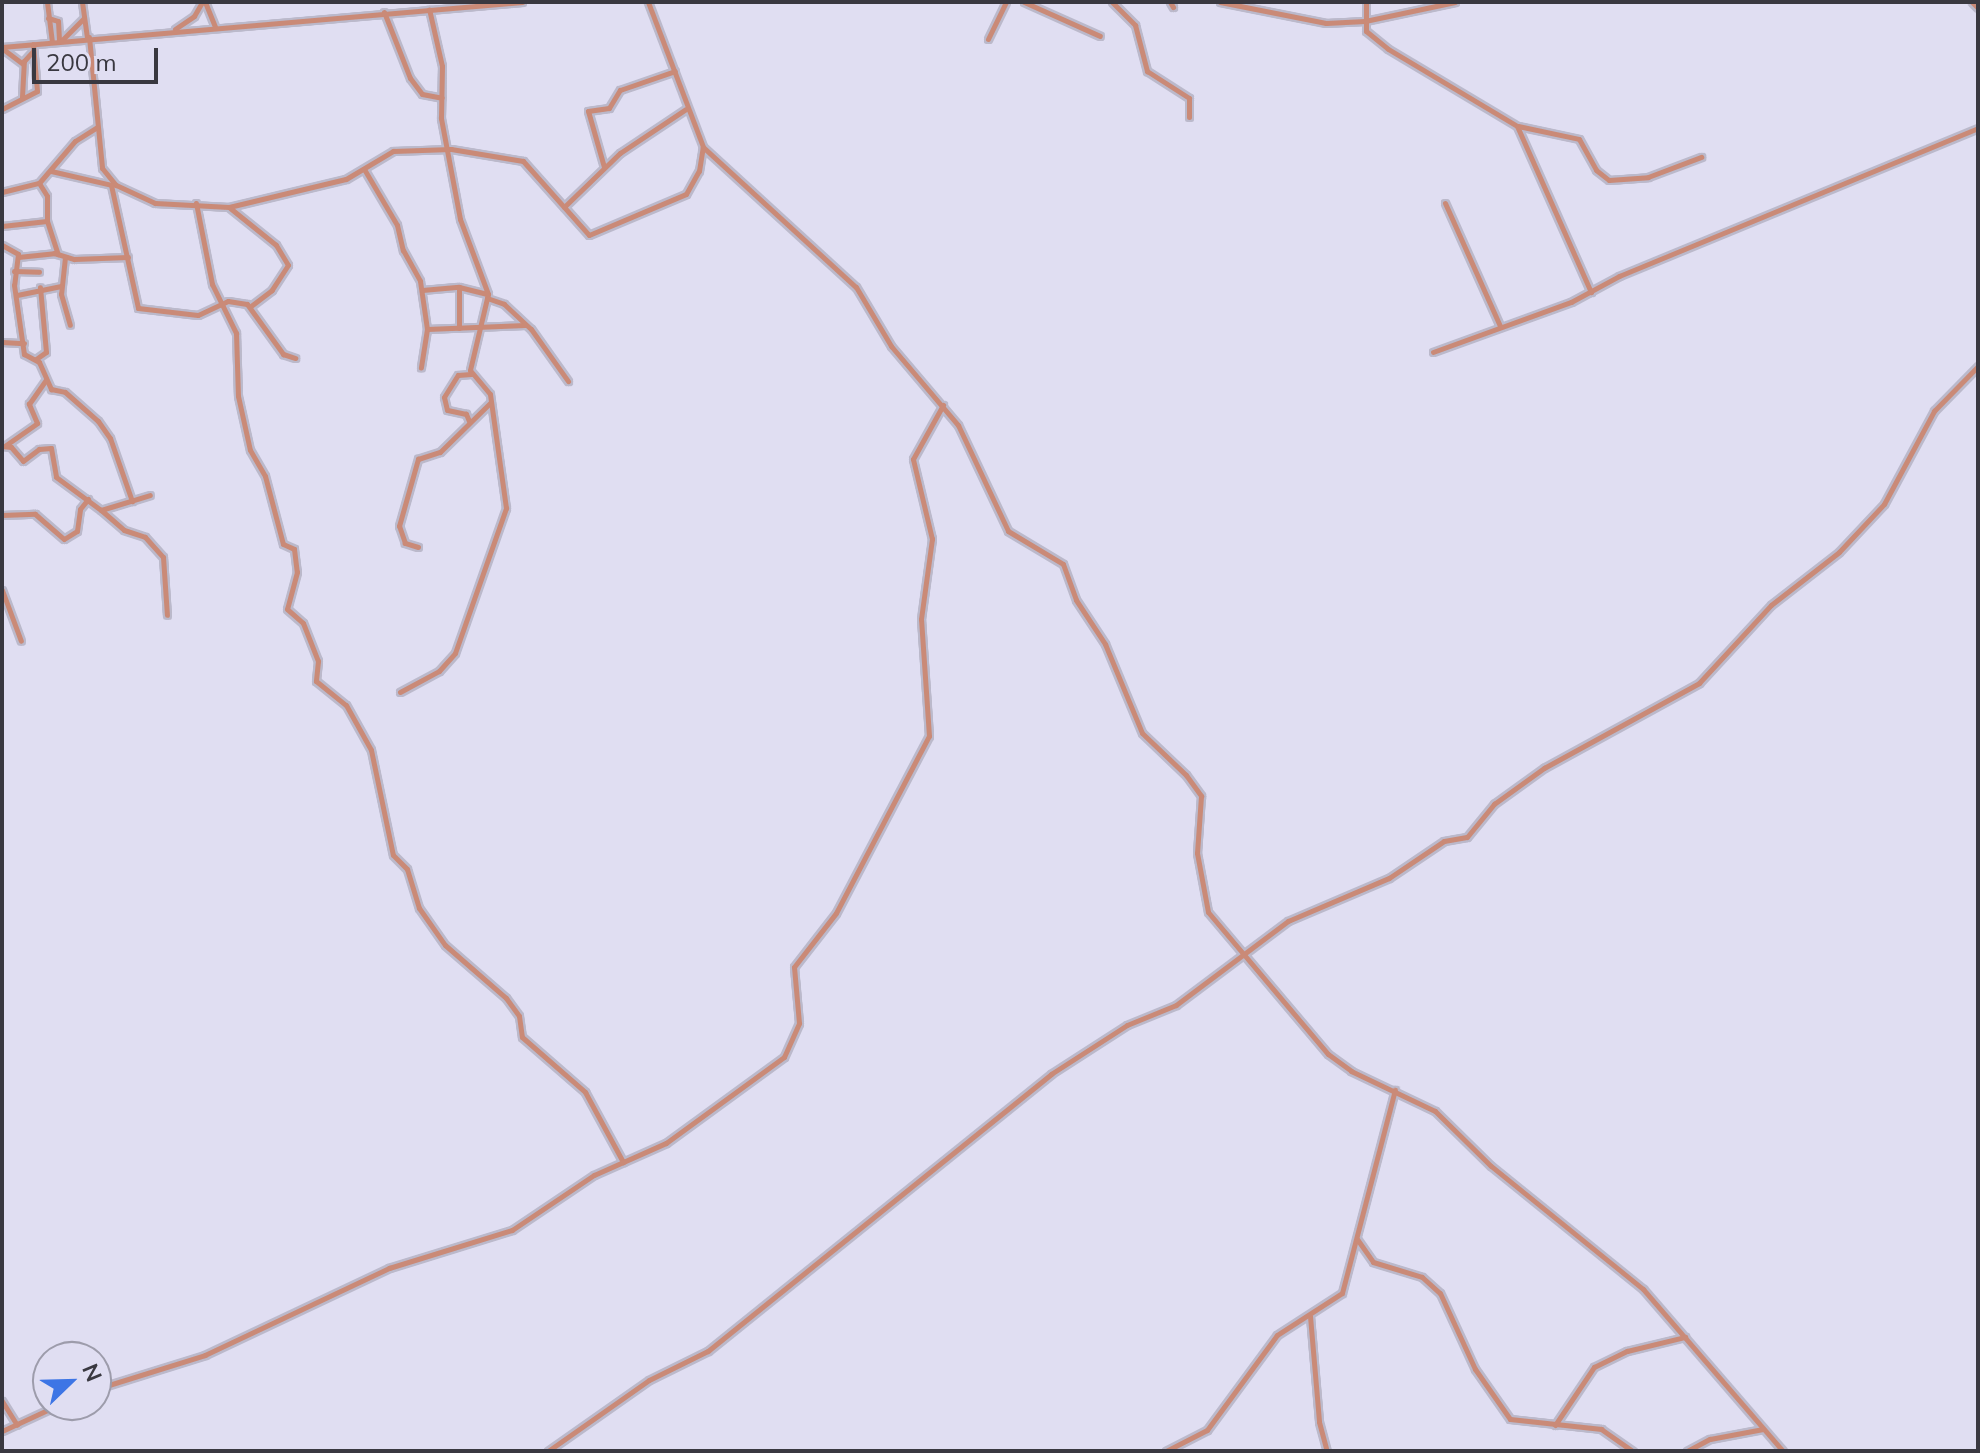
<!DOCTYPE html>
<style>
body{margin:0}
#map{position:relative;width:1980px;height:1453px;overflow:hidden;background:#e0def2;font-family:Mulish,sans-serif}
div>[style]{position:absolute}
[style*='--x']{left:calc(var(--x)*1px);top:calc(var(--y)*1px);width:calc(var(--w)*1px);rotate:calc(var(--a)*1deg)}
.roads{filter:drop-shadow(2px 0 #bbb9cb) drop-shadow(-2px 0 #bbb9cb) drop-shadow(0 2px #bbb9cb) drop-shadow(0 -2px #bbb9cb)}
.minor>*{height:5px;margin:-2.5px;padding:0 2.5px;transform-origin:2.5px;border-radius:2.5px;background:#ca8a77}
span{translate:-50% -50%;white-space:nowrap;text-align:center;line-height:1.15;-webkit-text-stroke:8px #e0def2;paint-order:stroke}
.frame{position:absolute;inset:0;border:4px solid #393840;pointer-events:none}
.north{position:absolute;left:32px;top:1341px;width:80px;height:80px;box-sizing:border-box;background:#e0def2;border:2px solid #9d9cab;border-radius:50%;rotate:67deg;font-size:22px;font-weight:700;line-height:32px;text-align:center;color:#393840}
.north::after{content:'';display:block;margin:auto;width:28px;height:36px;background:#3d75e5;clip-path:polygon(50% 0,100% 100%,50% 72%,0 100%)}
.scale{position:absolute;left:32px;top:48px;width:126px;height:36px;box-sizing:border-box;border:4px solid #393840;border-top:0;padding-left:10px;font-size:24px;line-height:28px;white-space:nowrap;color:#393840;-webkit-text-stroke:6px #e0def2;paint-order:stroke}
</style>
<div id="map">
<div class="roads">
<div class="minor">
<i style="--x:47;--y:2;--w:40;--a:82.9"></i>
<i style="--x:82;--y:2;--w:36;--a:82"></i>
<i style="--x:205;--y:2;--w:27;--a:68"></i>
<i style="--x:648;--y:2;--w:155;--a:69.2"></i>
<i style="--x:703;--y:147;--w:207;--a:42.5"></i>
<i style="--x:856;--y:287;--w:69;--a:59.3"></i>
<i style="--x:891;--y:346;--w:104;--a:49.7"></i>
<i style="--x:958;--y:425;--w:117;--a:64.7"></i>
<i style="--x:1008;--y:531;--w:64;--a:31"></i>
<i style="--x:1063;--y:564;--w:38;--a:70"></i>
<i style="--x:1076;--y:600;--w:53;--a:56.6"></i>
<i style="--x:1105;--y:644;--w:96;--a:67.4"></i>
<i style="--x:1142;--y:733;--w:61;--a:43.7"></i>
<i style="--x:1186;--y:775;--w:26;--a:54"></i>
<i style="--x:1201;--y:796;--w:57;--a:94"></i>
<i style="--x:1197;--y:853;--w:60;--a:79.4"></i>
<i style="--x:1208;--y:912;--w:186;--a:49.8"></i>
<i style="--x:1328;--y:1054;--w:29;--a:36"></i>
<i style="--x:1351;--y:1071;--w:93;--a:25.5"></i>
<i style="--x:1435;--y:1111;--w:78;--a:44.5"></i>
<i style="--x:1491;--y:1166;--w:196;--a:39"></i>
<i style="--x:1643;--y:1289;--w:214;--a:49.2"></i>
<i style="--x:1024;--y:2;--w:83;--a:24.1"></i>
<i style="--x:1112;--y:2;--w:33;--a:45"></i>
<i style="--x:1135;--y:25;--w:48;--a:75.4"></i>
<i style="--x:1147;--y:71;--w:50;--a:32.7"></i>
<i style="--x:1189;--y:98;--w:19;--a:90"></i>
<i style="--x:1170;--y:2;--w:6;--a:59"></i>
<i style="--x:1220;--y:2;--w:108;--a:11.2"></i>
<i style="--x:1326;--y:23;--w:39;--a:-3"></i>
<i style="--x:1365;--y:21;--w:92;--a:-11.9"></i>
<i style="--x:1366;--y:2;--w:29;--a:90"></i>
<i style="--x:1366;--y:31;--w:28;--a:39"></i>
<i style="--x:1388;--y:49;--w:150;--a:30.8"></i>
<i style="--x:1517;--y:126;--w:182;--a:66"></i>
<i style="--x:1972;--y:2;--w:8;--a:45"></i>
<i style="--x:384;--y:12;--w:71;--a:68.5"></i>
<i style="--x:410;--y:78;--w:20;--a:53"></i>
<i style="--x:422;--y:94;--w:20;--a:11"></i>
<i style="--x:48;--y:18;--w:10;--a:17"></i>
<i style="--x:58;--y:21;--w:20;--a:87"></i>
<i style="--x:175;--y:29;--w:23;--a:-34"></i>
<i style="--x:194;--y:16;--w:16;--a:-60"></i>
<i style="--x:89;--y:37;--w:132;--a:84.3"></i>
<i style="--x:102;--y:168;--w:22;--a:51"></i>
<i style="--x:116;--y:185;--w:43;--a:24.8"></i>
<i style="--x:155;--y:203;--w:74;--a:3.1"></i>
<i style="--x:229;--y:207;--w:120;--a:-13.5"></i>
<i style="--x:346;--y:179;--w:55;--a:-30.8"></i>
<i style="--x:393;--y:151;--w:58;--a:-2"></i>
<i style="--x:451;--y:149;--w:73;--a:9.5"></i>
<i style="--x:523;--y:161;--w:99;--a:48.3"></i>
<i style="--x:589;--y:235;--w:105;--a:-22.9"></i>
<i style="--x:686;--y:194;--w:26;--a:-61"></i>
<i style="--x:699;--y:171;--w:24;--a:-81"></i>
<i style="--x:988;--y:39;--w:41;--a:-64.1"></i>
<i style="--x:62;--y:40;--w:30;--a:-45"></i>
<i style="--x:2;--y:47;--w:522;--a:-4.95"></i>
<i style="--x:3;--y:49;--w:25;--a:37"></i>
<i style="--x:22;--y:97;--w:36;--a:-87"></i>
<i style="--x:24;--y:61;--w:13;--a:-48"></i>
<i style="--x:2;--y:109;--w:39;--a:-27"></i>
<i style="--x:37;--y:91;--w:47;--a:-94.9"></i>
<i style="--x:1518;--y:126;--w:62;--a:12"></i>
<i style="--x:1579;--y:139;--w:35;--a:61"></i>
<i style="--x:1596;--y:170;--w:16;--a:38"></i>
<i style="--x:1609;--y:180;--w:39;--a:-4"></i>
<i style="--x:1648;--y:177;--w:57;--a:-20.7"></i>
<i style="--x:604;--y:167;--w:58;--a:-105.9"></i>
<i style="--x:588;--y:111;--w:21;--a:-8"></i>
<i style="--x:609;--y:108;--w:21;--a:-59"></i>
<i style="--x:620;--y:90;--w:58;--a:-19.1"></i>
<i style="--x:364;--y:169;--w:65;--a:59.5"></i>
<i style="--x:397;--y:225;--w:26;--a:77"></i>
<i style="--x:403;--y:250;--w:35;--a:61"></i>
<i style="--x:420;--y:281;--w:49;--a:81.7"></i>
<i style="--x:427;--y:329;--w:39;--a:99"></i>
<i style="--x:51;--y:171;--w:63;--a:12.9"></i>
<i style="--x:39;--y:183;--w:15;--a:58"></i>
<i style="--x:47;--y:196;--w:25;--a:90"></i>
<i style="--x:47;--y:221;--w:35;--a:72"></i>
<i style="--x:111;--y:185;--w:126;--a:77.6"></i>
<i style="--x:138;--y:308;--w:60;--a:6.7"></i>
<i style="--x:198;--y:315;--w:33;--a:-25"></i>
<i style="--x:228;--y:301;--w:19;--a:9"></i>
<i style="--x:247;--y:304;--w:62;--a:54.2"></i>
<i style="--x:283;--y:354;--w:13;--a:18"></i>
<i style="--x:2;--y:192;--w:38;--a:-14"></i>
<i style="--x:39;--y:183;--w:55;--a:-49.4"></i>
<i style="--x:75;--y:141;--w:26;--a:-32"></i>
<i style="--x:196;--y:203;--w:83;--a:78.8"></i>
<i style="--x:212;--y:284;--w:55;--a:63.9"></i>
<i style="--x:236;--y:333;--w:63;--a:88.2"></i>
<i style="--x:238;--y:396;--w:55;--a:77.5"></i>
<i style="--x:250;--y:450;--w:30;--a:60"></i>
<i style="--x:265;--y:476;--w:70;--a:75.2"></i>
<i style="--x:283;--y:544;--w:12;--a:24"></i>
<i style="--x:294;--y:549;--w:23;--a:83"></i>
<i style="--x:297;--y:572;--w:38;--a:105"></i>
<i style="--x:287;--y:609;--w:21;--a:41"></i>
<i style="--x:303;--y:623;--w:41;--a:68.5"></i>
<i style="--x:318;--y:661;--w:20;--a:96"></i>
<i style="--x:316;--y:681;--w:38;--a:39"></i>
<i style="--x:346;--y:705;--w:51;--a:60.9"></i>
<i style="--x:371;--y:750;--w:107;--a:78.2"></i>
<i style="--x:393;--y:855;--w:20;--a:45"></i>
<i style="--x:407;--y:869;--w:41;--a:72.9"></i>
<i style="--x:419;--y:908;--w:45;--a:54.9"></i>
<i style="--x:445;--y:945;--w:81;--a:41"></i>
<i style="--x:506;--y:998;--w:22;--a:54"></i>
<i style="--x:519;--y:1016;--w:21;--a:82"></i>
<i style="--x:522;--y:1037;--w:84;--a:41.1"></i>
<i style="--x:585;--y:1092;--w:80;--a:61.5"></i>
<i style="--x:1445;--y:203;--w:135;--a:65.9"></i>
<i style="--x:564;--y:207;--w:78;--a:-44"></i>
<i style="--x:620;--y:153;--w:79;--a:-33.7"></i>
<i style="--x:230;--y:208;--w:59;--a:38.8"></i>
<i style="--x:276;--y:245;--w:23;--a:59"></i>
<i style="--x:288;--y:265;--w:30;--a:123"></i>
<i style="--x:272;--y:290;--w:26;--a:143"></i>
<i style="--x:2;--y:226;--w:45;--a:-6.3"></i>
<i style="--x:2;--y:245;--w:18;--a:29"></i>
<i style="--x:18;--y:254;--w:31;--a:97"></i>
<i style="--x:14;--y:285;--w:70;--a:81.8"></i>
<i style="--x:24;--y:354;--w:17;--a:28"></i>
<i style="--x:39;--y:362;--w:30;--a:66"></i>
<i style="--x:51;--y:389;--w:14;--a:12"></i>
<i style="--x:65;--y:392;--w:44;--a:41.3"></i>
<i style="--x:98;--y:421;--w:21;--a:55"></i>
<i style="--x:110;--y:438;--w:67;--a:70.8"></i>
<i style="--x:18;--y:257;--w:36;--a:-6"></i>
<i style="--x:54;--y:253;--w:21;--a:17"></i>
<i style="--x:74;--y:259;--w:54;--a:-2.1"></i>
<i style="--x:65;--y:257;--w:37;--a:96"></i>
<i style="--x:61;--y:294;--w:32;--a:74"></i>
<i style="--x:14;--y:271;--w:25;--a:2"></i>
<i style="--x:422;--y:290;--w:37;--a:-5"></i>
<i style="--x:459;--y:287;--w:30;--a:14"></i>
<i style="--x:17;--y:295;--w:45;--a:-11.6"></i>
<i style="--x:487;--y:298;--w:18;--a:19"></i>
<i style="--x:504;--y:304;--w:37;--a:43"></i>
<i style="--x:531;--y:329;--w:64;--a:54.6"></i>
<i style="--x:459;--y:328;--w:41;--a:-90"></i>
<i style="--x:427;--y:329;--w:98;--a:-2.3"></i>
<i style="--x:2;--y:342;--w:22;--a:3"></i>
<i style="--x:1433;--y:352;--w:147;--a:-19.9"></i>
<i style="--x:1571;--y:302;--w:55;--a:-28.4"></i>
<i style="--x:1619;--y:276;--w:388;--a:-22.4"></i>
<i style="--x:36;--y:359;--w:12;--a:-35"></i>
<i style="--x:46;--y:352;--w:65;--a:-95.3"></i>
<i style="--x:469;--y:421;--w:8;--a:-113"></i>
<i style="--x:466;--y:414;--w:19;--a:-168"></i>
<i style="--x:447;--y:410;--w:13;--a:-103"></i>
<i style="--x:444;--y:397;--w:26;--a:-58"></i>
<i style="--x:458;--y:375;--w:13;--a:-4"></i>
<i style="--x:6;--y:445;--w:38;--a:-35"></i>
<i style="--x:37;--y:423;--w:21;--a:-113"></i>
<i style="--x:29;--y:404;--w:29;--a:-55"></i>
<i style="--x:2;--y:446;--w:9;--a:6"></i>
<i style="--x:11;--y:447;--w:18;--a:49"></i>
<i style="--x:23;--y:461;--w:20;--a:-37"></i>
<i style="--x:39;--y:449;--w:12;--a:-5"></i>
<i style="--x:51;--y:448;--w:29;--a:80"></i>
<i style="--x:56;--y:477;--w:56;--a:36.3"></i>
<i style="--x:101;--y:510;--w:51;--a:-17"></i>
<i style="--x:101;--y:510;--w:30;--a:41"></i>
<i style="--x:124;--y:530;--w:22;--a:18"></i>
<i style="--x:145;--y:537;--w:27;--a:48"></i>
<i style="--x:163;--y:557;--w:58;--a:86.1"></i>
<i style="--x:2;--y:515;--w:33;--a:-2"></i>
<i style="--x:35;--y:514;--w:38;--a:41"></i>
<i style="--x:64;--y:539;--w:15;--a:-32"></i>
<i style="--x:77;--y:531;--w:22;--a:-82"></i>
<i style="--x:80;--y:509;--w:13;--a:-51"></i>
<i style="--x:418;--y:547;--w:14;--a:-163"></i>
<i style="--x:405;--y:543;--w:18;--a:-109"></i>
<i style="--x:399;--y:526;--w:70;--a:-74.2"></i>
<i style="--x:418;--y:459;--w:23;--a:-18"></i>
<i style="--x:440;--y:452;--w:71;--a:-44.4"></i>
<i style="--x:2;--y:590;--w:54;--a:69.6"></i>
<i style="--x:400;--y:692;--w:44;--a:-28.3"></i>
<i style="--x:439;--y:671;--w:24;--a:-48"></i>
<i style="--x:455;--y:653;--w:154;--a:-70.6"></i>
<i style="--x:506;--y:508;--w:115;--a:-98"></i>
<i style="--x:490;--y:394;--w:31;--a:-130"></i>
<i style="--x:470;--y:370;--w:78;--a:-76.7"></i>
<i style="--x:488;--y:294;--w:80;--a:-110.5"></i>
<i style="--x:460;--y:219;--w:103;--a:-100.7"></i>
<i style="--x:441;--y:118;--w:52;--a:-88.9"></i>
<i style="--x:442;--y:66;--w:58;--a:-102.8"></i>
<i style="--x:1357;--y:1239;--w:28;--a:55"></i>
<i style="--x:1373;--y:1262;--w:51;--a:17"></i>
<i style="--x:1422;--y:1277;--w:24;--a:42"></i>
<i style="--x:1440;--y:1293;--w:84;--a:65.3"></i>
<i style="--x:1475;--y:1369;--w:61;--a:55"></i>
<i style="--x:1510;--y:1419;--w:92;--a:6.3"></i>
<i style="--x:1601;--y:1429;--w:39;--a:35"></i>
<i style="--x:1310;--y:1316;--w:106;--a:85.1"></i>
<i style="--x:1319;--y:1422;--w:30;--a:75"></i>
<i style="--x:96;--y:1389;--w:114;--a:-17.3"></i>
<i style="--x:205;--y:1355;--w:204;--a:-25.3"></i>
<i style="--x:389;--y:1268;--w:129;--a:-17.2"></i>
<i style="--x:512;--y:1230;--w:99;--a:-33.9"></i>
<i style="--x:594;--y:1175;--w:79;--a:-24"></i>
<i style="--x:666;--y:1143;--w:146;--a:-36.1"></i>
<i style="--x:784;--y:1057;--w:37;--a:-66"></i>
<i style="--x:799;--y:1023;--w:56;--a:-95.1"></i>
<i style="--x:794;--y:967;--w:68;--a:-52.1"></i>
<i style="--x:836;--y:913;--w:200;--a:-62.3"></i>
<i style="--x:929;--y:736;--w:117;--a:-93.9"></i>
<i style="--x:921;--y:619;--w:81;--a:-82.2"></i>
<i style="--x:932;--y:539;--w:82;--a:-103.4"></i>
<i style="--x:913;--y:459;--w:62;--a:-60.9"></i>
<i style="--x:2;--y:1401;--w:28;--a:58"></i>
<i style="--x:1555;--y:1425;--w:70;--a:-56.1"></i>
<i style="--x:1594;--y:1367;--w:37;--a:-26"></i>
<i style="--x:1627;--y:1351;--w:60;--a:-13.6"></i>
<i style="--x:2;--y:1431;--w:62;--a:-24.9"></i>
<i style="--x:548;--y:1451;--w:123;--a:-35.1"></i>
<i style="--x:649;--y:1380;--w:66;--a:-26.2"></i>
<i style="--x:708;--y:1351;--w:441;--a:-38.9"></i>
<i style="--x:1051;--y:1074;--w:90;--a:-32.8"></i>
<i style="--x:1127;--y:1025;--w:53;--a:-22.2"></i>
<i style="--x:1176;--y:1005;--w:140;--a:-36.9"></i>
<i style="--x:1288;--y:921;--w:110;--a:-23.1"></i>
<i style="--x:1389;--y:878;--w:66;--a:-33.9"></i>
<i style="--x:1444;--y:841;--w:23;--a:-10"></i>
<i style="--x:1467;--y:837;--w:43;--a:-50.7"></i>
<i style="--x:1494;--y:804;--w:62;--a:-35.8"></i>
<i style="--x:1544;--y:768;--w:177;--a:-28.7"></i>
<i style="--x:1699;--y:683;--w:106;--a:-47.3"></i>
<i style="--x:1771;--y:605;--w:86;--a:-37.9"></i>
<i style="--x:1839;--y:552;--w:66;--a:-46.8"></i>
<i style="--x:1884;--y:504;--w:106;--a:-61.7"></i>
<i style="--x:1934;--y:411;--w:63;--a:-45.6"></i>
<i style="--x:1166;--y:1451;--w:46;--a:-27.1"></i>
<i style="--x:1207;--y:1430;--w:118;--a:-53.6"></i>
<i style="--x:1277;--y:1335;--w:77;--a:-32.9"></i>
<i style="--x:1342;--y:1293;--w:210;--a:-75.4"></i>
<i style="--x:1687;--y:1451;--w:26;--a:-28"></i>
<i style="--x:1710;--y:1439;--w:54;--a:-10.7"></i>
</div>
</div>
<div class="frame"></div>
<div class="north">N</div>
<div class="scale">200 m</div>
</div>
